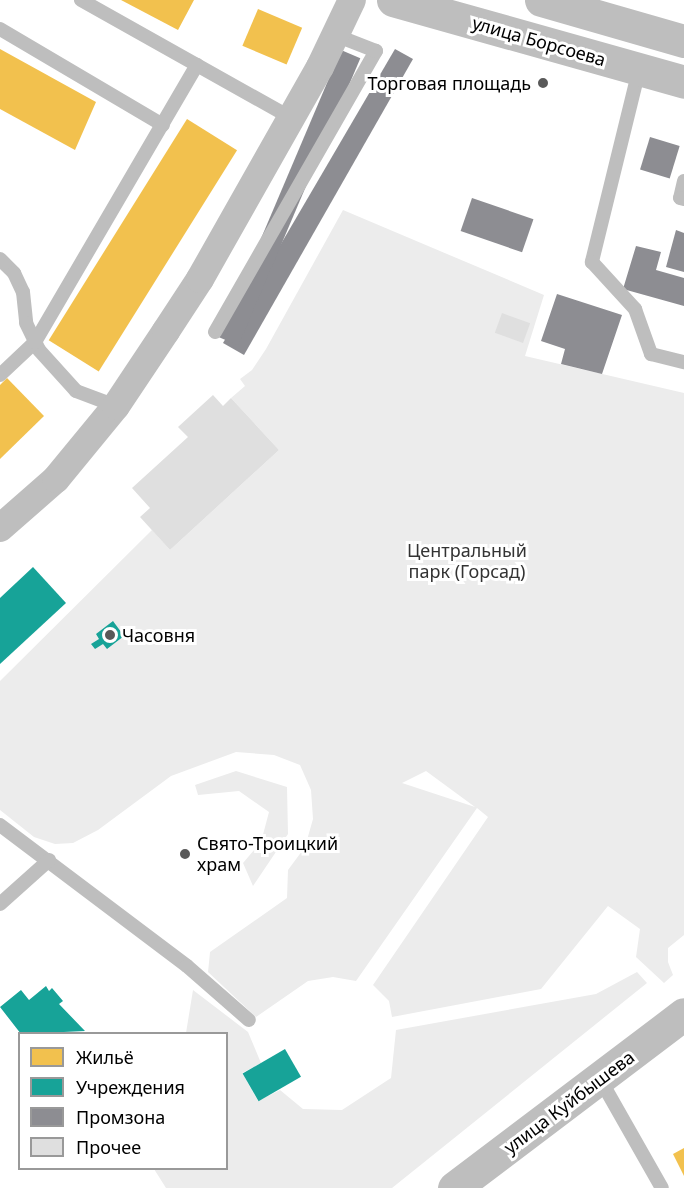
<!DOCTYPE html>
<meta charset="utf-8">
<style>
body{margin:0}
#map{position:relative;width:684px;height:1188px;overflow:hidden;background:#fff;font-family:"Noto Sans",sans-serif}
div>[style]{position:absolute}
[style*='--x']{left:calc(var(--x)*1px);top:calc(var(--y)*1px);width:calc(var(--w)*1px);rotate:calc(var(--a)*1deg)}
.green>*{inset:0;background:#ececec}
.homes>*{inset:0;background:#f2c14e;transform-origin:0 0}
.public>*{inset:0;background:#17a398;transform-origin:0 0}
.industry>*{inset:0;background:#8d8d92;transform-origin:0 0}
.building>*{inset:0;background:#dfdfdf;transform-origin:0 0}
.lane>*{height:14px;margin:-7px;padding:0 7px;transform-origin:7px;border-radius:7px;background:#bebebe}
.street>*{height:28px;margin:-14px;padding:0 14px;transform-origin:14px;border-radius:14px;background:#bebebe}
.primary>*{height:33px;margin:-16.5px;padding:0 16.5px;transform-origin:16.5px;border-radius:16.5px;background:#bebebe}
.dots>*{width:16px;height:16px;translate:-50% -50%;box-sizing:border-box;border:3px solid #fff;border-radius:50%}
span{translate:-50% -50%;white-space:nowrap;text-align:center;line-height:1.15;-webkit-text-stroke:6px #fff;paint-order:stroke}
.street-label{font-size:18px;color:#000}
.poi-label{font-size:18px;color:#000}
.right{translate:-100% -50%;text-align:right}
.left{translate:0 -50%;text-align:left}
.park-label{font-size:18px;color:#333}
.legend{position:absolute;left:18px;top:1032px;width:210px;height:138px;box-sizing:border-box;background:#fff;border:2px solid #999;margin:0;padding:8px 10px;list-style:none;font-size:18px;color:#000}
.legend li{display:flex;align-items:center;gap:12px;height:30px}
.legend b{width:30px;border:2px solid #999}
</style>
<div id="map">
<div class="green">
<i style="clip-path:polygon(evenodd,343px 210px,544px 295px,525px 356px,684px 393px,684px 935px,668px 948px,668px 962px,673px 975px,664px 983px,636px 957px,640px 929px,608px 906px,541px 989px,392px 1017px,389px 1001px,373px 985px,488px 817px,477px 808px,356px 981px,333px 977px,308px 981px,256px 1017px,208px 972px,210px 952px,287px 898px,288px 870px,305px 847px,313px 819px,311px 790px,300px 765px,274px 755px,236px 752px,171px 776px,98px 830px,73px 843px,55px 844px,34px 837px,0 810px,0 681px,152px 530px,170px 550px,279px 450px,231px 398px,245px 386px,240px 379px,252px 370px,266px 349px,343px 210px,426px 771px,475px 807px,402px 783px,426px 771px)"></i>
<i style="clip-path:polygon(236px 771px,287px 787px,288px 834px,253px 886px,243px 863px,261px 842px,269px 812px,239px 791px,198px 795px,195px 785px)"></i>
<i style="clip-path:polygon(637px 972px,647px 983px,392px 1188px,166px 1188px,154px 1169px,226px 1168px,226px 1034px,186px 1033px,193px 990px,248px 1032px,261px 1063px,242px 1073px,258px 1101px,280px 1090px,303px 1109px,342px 1110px,391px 1078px,396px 1030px,596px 994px)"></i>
</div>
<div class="homes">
<i style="clip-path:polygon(121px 0,194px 0,178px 30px)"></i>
<i style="left:258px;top:9px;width:48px;height:40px;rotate:23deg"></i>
<i style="clip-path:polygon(0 49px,96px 102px,75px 150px,0 109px)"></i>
<i style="left:187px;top:119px;width:59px;height:261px;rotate:32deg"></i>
<i style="clip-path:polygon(7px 378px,44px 416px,0 459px,0 385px)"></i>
<i style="clip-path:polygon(684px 1148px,684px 1176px,673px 1154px)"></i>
</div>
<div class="public">
<i style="clip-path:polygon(33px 567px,66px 603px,0 664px,0 598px)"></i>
<i style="clip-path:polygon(113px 621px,124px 636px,107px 649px,103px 644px,95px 649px,91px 644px,99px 639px,96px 634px)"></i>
<i style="clip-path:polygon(46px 986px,49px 991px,52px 988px,63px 1001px,59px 1004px,85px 1031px,21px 1034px,0 1007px,21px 990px,29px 1000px)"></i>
<i style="left:285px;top:1049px;width:32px;height:49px;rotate:60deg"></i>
</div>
<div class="industry">
<i style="clip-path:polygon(395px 49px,413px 59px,244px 355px,223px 343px)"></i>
<i style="left:341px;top:50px;width:21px;height:312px;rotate:23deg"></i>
<i style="left:650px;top:137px;width:31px;height:34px;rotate:17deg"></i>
<i style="left:472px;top:198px;width:65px;height:35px;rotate:19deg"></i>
<i style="clip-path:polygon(676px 230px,684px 233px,684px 272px,666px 267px)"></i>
<i style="clip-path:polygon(636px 246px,661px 252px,656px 270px,684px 278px,684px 306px,623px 289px)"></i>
<i style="clip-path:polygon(557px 294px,622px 315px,602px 374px,561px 364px,565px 349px,541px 341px)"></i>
</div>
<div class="building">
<i style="left:502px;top:313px;width:30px;height:21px;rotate:20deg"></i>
<i style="clip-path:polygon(213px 395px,223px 406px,231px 398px,279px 450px,170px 550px,140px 517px,150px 508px,132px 488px,188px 437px,178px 427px)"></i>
</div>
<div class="lane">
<i style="--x:81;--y:0;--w:241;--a:29.3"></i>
<i style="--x:0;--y:29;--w:189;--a:30.5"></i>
<i style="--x:639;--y:70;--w:198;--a:103.8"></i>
<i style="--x:592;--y:262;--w:64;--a:47.5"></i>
<i style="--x:635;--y:309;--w:48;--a:70.4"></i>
<i style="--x:651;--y:354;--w:34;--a:14"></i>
<i style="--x:684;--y:181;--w:17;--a:103"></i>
<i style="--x:680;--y:198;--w:4;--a:14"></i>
<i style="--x:0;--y:259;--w:20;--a:45"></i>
<i style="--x:14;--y:273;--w:21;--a:65"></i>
<i style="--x:23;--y:292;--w:31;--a:84"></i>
<i style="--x:26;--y:323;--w:30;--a:64"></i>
<i style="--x:39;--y:350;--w:55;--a:47.9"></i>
<i style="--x:76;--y:391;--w:43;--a:20.6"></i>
<i style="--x:215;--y:332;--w:324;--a:-60.2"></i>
<i style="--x:376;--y:51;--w:44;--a:-158.7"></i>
<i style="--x:0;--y:375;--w:48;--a:-43.3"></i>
<i style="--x:35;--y:342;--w:321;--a:-59.7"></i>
<i style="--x:0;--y:825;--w:234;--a:37"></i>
<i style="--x:187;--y:966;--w:82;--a:41.1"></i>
<i style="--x:0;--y:904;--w:66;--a:-41.9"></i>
<i style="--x:600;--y:1079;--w:125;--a:60.4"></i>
</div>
<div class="street">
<i style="--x:0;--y:528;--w:74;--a:-41.2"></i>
<i style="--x:56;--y:479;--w:94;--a:-50.6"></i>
<i style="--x:116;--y:406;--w:90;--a:-56.3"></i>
<i style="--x:166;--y:331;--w:62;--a:-56.8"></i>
<i style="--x:200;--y:279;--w:244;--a:-60.5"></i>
<i style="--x:320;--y:67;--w:74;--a:-64.5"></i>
</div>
<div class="primary">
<i style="--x:393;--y:0;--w:302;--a:15.7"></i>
<i style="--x:541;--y:0;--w:149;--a:16"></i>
<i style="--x:454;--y:1188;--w:288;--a:-37.1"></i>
</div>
<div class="dots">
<i style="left:543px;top:83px;background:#595959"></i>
<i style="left:110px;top:635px;background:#595959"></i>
<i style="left:185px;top:854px;background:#595959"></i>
</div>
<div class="street-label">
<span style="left:539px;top:41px;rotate:16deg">улица Борсоева</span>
<span style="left:569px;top:1102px;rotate:-37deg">улица Куйбышева</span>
</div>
<div class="poi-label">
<span class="right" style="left:531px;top:83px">Торговая площадь</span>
<span class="left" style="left:122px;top:635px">Часовня</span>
<span class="left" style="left:197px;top:854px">Свято-Троицкий<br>храм</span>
</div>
<div class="park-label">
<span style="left:467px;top:561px">Центральный<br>парк (Горсад)</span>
</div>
<ul class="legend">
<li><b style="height:16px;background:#f2c14e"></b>Жильё</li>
<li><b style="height:16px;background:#17a398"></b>Учреждения</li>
<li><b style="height:16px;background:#8d8d92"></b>Промзона</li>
<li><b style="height:16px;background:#dfdfdf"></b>Прочее</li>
</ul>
</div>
